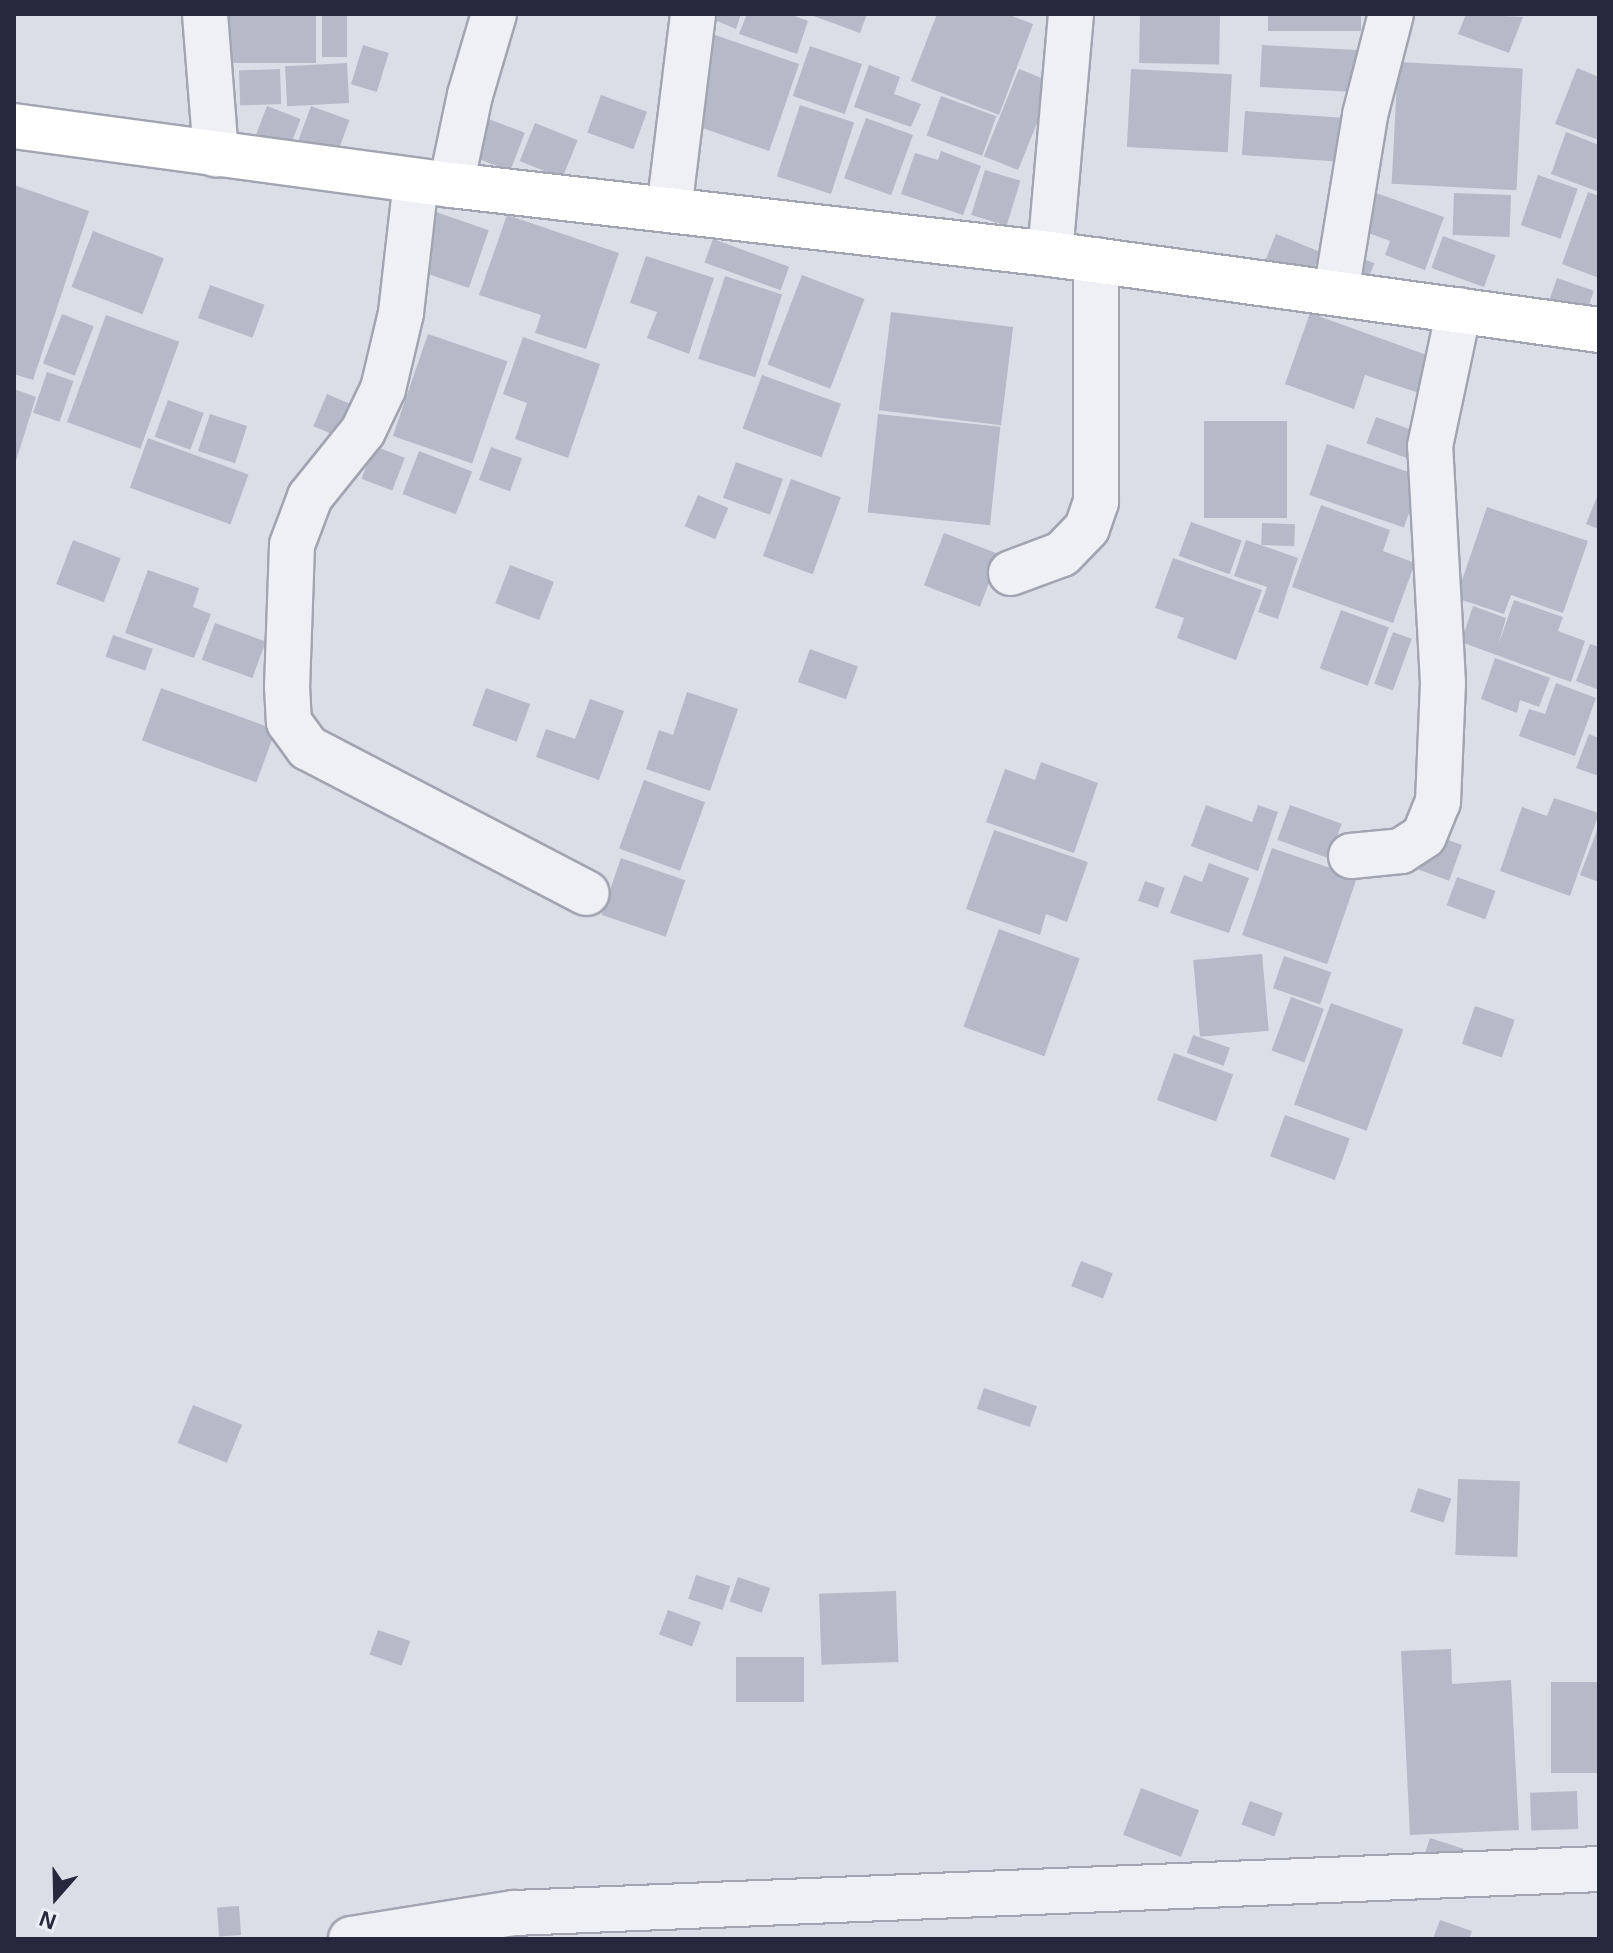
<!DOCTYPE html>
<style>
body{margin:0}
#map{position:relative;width:1613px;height:1953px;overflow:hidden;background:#dcdee7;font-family:Helvetica,sans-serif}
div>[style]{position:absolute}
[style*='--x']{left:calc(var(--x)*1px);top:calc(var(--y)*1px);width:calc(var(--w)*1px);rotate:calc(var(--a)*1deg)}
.building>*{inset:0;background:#b6b9c7;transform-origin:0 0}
.roads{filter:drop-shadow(2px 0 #a2a4b1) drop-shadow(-2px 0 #a2a4b1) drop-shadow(0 2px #a2a4b1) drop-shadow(0 -2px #a2a4b1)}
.minor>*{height:44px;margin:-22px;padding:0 22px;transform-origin:22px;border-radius:22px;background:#eff0f5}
.major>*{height:44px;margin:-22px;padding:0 22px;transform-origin:22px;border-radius:22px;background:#fff}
span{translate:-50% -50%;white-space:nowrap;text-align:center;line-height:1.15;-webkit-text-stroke:6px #ebedf5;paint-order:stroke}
.frame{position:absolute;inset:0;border:16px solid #26293d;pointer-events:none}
.north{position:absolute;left:16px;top:1857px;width:80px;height:80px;-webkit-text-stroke:6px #ebedf5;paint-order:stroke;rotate:200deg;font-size:22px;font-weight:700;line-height:32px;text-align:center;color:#26293d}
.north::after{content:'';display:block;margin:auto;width:28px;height:36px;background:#26293d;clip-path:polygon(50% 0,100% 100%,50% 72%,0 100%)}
</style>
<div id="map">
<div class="building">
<i style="left:227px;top:14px;width:89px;height:49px"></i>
<i style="left:322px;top:14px;width:25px;height:43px"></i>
<i style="clip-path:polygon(701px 14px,741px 14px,736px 29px)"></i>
<i style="clip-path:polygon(747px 14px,789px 14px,808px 21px,797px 54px,739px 34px)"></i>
<i style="clip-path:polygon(808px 14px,867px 14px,860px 33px)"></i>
<i style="clip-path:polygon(937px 14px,1007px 14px,1033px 24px,999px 115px,911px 81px)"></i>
<i style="left:1140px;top:14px;width:80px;height:49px;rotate:1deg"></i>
<i style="left:1268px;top:14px;width:93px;height:17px"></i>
<i style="clip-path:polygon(1466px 14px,1523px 17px,1509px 53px,1458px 34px)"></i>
<i style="left:715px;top:35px;width:89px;height:92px;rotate:19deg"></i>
<i style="left:363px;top:45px;width:27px;height:41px;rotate:17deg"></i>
<i style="left:1262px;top:45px;width:100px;height:42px;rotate:3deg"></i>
<i style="left:810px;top:46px;width:55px;height:53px;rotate:19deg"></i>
<i style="left:1398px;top:62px;width:125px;height:122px;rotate:3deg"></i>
<i style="left:347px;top:63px;width:40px;height:62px;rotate:87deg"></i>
<i style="clip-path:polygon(869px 65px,900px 77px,894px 94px,921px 104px,911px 127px,854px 107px)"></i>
<i style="clip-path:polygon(1577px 68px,1599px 77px,1599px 140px,1555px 124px)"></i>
<i style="left:280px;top:69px;width:35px;height:41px;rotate:88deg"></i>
<i style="left:1019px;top:69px;width:37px;height:94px;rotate:22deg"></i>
<i style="left:1131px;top:69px;width:101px;height:78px;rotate:3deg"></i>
<i style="left:601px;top:95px;width:49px;height:40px;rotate:20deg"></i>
<i style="left:941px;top:96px;width:59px;height:42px;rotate:20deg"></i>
<i style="left:800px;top:105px;width:57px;height:75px;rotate:18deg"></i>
<i style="left:267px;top:106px;width:36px;height:30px;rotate:21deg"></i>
<i style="left:311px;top:106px;width:41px;height:36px;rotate:20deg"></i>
<i style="left:1245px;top:111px;width:105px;height:44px;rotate:4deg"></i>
<i style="left:481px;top:116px;width:47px;height:41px;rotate:21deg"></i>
<i style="left:866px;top:118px;width:50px;height:64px;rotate:20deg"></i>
<i style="left:535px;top:123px;width:46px;height:41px;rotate:22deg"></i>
<i style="clip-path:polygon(1566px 132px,1599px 145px,1599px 192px,1551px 174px)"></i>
<i style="clip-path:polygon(941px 151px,981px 166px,963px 215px,901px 194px,915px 153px,938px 160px)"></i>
<i style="left:985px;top:170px;width:37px;height:47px;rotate:17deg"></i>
<i style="left:1538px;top:175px;width:42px;height:53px;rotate:19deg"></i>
<i style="clip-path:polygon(14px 185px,89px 211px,33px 380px,14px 374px)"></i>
<i style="clip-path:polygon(1588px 192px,1599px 196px,1599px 278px,1562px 264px)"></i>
<i style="clip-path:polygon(1376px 193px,1444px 217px,1425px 270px,1385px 255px,1390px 241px,1363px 231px)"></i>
<i style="left:1454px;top:193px;width:57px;height:42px;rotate:2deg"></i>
<i style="left:433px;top:211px;width:59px;height:61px;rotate:19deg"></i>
<i style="clip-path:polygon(507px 215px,619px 253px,586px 349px,535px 333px,541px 315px,479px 295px)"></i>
<i style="left:93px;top:231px;width:76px;height:60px;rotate:21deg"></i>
<i style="left:1276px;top:234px;width:48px;height:28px;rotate:22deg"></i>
<i style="left:1443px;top:236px;width:56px;height:34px;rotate:20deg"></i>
<i style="left:713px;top:239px;width:81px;height:25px;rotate:20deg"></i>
<i style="left:1354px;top:255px;width:22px;height:23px;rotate:22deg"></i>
<i style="clip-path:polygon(646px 256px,714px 278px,689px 354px,647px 338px,657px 312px,630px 303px)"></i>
<i style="left:802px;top:275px;width:67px;height:96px;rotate:21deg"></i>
<i style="left:725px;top:276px;width:60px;height:87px;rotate:18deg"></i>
<i style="left:1557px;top:278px;width:39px;height:35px;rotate:19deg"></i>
<i style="left:210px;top:285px;width:58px;height:35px;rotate:20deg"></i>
<i style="left:891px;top:312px;width:123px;height:99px;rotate:7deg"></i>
<i style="clip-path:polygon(1310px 313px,1435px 358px,1422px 394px,1365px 375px,1354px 409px,1285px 384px)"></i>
<i style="left:62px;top:314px;width:34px;height:53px;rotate:21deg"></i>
<i style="left:106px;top:315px;width:78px;height:114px;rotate:20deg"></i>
<i style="left:428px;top:334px;width:84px;height:108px;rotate:19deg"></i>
<i style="clip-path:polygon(523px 337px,600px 364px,568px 458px,515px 439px,527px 403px,503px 394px)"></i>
<i style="left:47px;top:372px;width:28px;height:43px;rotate:19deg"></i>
<i style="left:762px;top:375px;width:84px;height:57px;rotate:20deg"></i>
<i style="clip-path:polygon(14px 389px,36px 397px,15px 464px,14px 464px)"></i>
<i style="left:327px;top:394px;width:34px;height:35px;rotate:23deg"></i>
<i style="left:168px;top:400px;width:38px;height:39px;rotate:20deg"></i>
<i style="left:210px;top:414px;width:39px;height:39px;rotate:18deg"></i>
<i style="left:878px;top:414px;width:123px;height:99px;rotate:6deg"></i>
<i style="left:1376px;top:417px;width:47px;height:28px;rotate:20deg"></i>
<i style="left:1204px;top:421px;width:83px;height:97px"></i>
<i style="left:148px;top:438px;width:107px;height:53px;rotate:20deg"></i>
<i style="left:1327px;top:444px;width:100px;height:54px;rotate:19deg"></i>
<i style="left:374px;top:446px;width:33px;height:35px;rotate:21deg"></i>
<i style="left:491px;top:447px;width:33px;height:35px;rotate:20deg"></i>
<i style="left:419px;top:451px;width:57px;height:46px;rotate:21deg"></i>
<i style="left:736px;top:462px;width:50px;height:38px;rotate:20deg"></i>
<i style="left:791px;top:479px;width:53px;height:82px;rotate:20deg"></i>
<i style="clip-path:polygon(1599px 492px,1599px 529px,1586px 524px)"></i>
<i style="left:698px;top:495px;width:33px;height:34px;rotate:23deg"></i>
<i style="clip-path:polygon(1321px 505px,1390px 530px,1383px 551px,1415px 563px,1393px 623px,1292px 587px)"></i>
<i style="clip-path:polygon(1487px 507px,1588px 541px,1563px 613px,1511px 595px,1504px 614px,1456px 598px)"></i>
<i style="left:1191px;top:522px;width:54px;height:36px;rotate:20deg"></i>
<i style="left:1262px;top:523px;width:33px;height:22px;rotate:2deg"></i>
<i style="left:944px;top:533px;width:60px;height:56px;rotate:21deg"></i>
<i style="left:73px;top:540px;width:51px;height:47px;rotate:21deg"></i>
<i style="clip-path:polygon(1246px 540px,1298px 558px,1278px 619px,1258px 612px,1267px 587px,1234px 576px)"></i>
<i style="clip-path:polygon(1173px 558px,1262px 590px,1236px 660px,1177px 638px,1184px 618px,1155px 608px)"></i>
<i style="left:510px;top:565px;width:47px;height:41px;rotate:21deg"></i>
<i style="clip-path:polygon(148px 570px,199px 588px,193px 607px,211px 614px,194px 658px,125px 633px)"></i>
<i style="clip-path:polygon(1514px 600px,1563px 617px,1558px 631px,1585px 641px,1571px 682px,1461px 642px,1473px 606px,1506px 618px,1498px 646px)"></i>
<i style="left:1341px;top:610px;width:51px;height:62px;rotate:20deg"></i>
<i style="left:215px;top:623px;width:54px;height:39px;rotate:20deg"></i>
<i style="left:1393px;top:632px;width:20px;height:55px;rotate:20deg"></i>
<i style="left:113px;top:635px;width:42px;height:23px;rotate:19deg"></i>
<i style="clip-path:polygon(1590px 644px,1599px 647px,1599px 690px,1576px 681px)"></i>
<i style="left:810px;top:649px;width:51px;height:35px;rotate:20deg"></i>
<i style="clip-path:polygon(1495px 658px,1550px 678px,1539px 707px,1520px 700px,1517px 713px,1481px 699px)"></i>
<i style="clip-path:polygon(1556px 683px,1596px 698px,1575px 756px,1519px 736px,1529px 709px,1545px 714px)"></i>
<i style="left:161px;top:688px;width:122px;height:56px;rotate:20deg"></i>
<i style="left:486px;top:688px;width:47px;height:40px;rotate:20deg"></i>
<i style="clip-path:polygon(687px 692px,738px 709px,710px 791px,646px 769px,659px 730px,673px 735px)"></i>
<i style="clip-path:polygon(590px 699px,624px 711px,599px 780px,536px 757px,546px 729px,575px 739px)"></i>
<i style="clip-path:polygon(1589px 734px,1599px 738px,1599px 776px,1576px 768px)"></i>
<i style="clip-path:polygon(1041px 762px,1098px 783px,1074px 853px,986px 822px,1005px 769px,1035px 780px)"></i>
<i style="left:644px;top:780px;width:65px;height:73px;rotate:20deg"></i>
<i style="clip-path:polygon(1554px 798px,1599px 813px,1570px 896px,1500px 871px,1522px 807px,1547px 816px)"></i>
<i style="clip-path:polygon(1206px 805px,1252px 822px,1258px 805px,1278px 812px,1258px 871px,1191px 846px)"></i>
<i style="left:1290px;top:805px;width:55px;height:37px;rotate:20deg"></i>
<i style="clip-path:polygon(1599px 825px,1599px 882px,1580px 875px)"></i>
<i style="clip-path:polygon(994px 830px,1088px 862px,1067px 922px,1046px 914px,1040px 935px,966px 909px)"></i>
<i style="left:1432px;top:834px;width:32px;height:38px;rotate:20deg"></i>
<i style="left:1272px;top:848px;width:90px;height:92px;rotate:19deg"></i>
<i style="left:621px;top:858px;width:68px;height:60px;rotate:19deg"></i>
<i style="clip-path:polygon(1209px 863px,1249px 878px,1229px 933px,1170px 913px,1184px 875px,1202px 882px)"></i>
<i style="left:1457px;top:877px;width:41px;height:30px;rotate:20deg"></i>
<i style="left:1145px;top:881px;width:21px;height:21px;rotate:19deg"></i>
<i style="left:999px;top:929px;width:86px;height:104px;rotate:20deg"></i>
<i style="left:1262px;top:954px;width:77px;height:69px;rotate:85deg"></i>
<i style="left:1284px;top:956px;width:50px;height:34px;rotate:19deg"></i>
<i style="left:1291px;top:997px;width:35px;height:57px;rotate:20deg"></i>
<i style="left:1331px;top:1003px;width:77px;height:108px;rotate:20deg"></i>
<i style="left:1475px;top:1006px;width:42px;height:40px;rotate:19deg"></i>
<i style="left:1193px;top:1035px;width:39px;height:19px;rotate:19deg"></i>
<i style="left:1174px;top:1053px;width:63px;height:50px;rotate:20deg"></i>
<i style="left:1285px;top:1115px;width:69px;height:44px;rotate:20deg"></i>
<i style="left:1081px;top:1261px;width:34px;height:27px;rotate:21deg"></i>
<i style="left:984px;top:1388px;width:56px;height:22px;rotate:19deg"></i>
<i style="left:193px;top:1405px;width:53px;height:41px;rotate:22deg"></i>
<i style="left:1458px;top:1479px;width:62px;height:76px;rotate:2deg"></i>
<i style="left:1418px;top:1488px;width:35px;height:25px;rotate:18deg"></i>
<i style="left:696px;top:1575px;width:36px;height:25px;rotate:18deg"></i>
<i style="left:738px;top:1577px;width:34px;height:26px;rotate:19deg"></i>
<i style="left:896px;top:1591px;width:71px;height:77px;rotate:88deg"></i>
<i style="left:668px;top:1610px;width:35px;height:26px;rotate:20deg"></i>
<i style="left:378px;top:1630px;width:34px;height:26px;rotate:19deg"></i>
<i style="clip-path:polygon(1451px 1649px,1452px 1684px,1511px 1680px,1519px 1830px,1410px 1835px,1401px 1651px)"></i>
<i style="left:736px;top:1657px;width:68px;height:45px"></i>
<i style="left:1599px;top:1682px;width:91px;height:48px;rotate:90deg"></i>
<i style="left:1141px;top:1788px;width:62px;height:50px;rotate:21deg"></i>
<i style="left:1577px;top:1791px;width:38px;height:47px;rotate:88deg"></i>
<i style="left:1250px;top:1801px;width:35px;height:25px;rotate:20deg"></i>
<i style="left:1430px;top:1838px;width:35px;height:26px;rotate:18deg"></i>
<i style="left:239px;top:1906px;width:29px;height:22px;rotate:86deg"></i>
<i style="clip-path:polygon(1440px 1920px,1472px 1931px,1469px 1939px,1433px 1939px)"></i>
</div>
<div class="roads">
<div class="minor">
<i style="--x:205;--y:14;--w:141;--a:85.5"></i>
<i style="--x:416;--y:181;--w:133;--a:96.5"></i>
<i style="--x:401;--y:313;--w:78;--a:103.3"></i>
<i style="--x:383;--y:389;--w:47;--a:115.5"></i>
<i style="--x:363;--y:431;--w:85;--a:128.8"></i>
<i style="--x:310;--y:497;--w:51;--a:110.6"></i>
<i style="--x:292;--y:545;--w:141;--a:92"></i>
<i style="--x:287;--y:686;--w:36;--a:87"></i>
<i style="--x:289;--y:722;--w:32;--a:54"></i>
<i style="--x:308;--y:748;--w:314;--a:27.5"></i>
<i style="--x:451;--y:185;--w:92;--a:-78.1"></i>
<i style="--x:470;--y:95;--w:84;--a:-73.5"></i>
<i style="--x:669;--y:210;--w:197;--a:-83"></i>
<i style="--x:1050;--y:254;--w:241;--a:-85"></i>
<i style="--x:1336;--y:293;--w:180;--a:-80.7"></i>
<i style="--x:1365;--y:115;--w:104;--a:-75.6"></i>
<i style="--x:1011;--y:573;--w:54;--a:-20.4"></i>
<i style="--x:1062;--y:554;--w:36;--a:-46"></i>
<i style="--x:1087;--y:528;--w:28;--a:-71"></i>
<i style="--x:1096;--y:502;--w:242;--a:-90"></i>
<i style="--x:1351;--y:856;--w:50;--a:-5.7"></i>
<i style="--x:1401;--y:851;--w:27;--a:-33"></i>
<i style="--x:1424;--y:836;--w:37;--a:-68"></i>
<i style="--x:1438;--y:802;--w:119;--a:-87.6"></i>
<i style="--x:1443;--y:683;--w:237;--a:-93.1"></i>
<i style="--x:1430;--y:446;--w:139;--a:-78"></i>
<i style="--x:351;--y:1939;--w:165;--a:-9.1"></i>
<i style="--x:514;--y:1913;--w:1086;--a:-2.32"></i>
</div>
<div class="major">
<i style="--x:14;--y:126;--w:441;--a:7.7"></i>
<i style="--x:451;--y:185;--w:603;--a:6.57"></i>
<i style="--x:1050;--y:254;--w:554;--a:7.88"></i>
</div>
</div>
<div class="frame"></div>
<div class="north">N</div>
</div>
